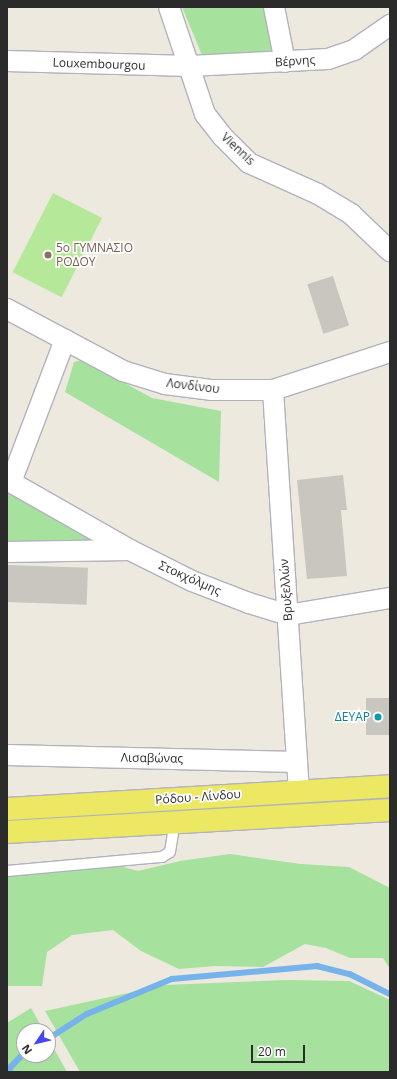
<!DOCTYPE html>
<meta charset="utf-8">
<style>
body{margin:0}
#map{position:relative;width:397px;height:1079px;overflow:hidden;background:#ede9de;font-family:"Open Sans",sans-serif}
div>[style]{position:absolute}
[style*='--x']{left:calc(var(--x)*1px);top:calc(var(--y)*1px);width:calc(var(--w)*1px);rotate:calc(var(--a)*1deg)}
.green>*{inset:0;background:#a6e19d}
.pitch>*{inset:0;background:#b6e899;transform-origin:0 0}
.stream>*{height:5.5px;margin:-2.75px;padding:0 2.75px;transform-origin:2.75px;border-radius:2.75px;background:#75b3ea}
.building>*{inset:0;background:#c8c6be;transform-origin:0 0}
.roads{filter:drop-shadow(1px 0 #b2b2be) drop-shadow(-1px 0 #b2b2be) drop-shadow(0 1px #b2b2be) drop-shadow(0 -1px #b2b2be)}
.service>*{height:10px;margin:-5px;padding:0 5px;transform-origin:5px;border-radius:5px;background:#fff}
.minor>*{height:20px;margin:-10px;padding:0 10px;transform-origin:10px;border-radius:10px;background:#fff}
.primary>*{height:22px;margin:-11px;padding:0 11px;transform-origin:11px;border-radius:11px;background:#ece864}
.dots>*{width:11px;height:11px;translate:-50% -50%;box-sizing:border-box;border:2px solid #fff;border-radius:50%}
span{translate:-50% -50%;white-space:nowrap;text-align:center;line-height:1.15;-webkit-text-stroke:3.5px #fff;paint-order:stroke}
.street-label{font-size:12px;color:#2b2b2b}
.education-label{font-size:12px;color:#785e54}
.left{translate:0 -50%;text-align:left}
.culture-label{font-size:12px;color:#0d838f}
.right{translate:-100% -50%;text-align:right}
.frame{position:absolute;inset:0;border:8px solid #2b2b2b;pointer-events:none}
.north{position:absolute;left:16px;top:1023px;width:40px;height:40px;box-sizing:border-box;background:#fff;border:1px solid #aaa;border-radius:50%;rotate:235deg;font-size:11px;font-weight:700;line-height:16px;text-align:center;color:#2b2b2b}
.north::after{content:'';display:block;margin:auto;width:14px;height:18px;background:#4845f3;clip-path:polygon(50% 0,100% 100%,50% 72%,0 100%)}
.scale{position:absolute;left:251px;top:1045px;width:54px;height:18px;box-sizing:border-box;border:2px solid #2b2b2b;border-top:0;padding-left:5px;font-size:12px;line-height:14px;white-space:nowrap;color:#2b2b2b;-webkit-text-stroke:3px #fff;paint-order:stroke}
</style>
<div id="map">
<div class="green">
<i style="clip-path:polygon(182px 7px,266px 7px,276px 58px,204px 60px)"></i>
<i style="clip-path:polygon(83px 360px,152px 398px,221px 411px,219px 482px,65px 392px,74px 362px)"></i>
<i style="clip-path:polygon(7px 493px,98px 538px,96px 549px,7px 546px)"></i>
<i style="clip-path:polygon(230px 854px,301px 864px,349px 867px,390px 888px,390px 969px,383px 958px,350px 958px,326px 948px,305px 944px,263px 967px,215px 966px,179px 969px,141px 951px,113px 930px,72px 935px,47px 952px,42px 986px,7px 986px,7px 869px,101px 861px,138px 871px,180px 861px)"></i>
<i style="clip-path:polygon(287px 980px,349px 981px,390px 1000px,390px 1072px,80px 1072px,45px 1011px,165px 985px)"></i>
<i style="clip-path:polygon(31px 1008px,44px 1031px,24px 1031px,24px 1055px,48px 1055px,48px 1038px,67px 1072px,7px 1072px,7px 1023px)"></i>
</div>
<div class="pitch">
<i style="left:53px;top:193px;width:55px;height:89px;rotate:27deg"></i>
</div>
<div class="stream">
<i style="--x:48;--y:1039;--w:46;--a:-32.7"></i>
<i style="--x:87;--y:1014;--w:92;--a:-22.4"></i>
<i style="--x:172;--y:979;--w:146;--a:-5.1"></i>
<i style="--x:317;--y:966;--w:34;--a:14"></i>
<i style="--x:350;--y:974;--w:45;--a:26.6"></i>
<i style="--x:9;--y:1072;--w:5;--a:-68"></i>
<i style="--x:11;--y:1067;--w:19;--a:-47"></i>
</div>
<div class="building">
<i style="left:333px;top:276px;width:52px;height:27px;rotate:72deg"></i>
<i style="clip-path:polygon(343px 475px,347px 510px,341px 510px,347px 576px,307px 579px,297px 480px)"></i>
<i style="left:7px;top:565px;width:81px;height:37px;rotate:2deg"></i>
<i style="left:390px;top:698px;width:37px;height:24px;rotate:90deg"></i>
</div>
<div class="roads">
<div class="service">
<i style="--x:7;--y:871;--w:156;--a:-5.2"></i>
<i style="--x:162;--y:857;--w:9;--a:-32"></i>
<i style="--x:170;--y:852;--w:31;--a:-81"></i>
</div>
<div class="minor">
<i style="--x:169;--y:7;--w:113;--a:71.4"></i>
<i style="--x:205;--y:114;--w:28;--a:52"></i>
<i style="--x:222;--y:136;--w:38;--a:45"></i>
<i style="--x:249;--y:163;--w:76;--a:24.2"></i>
<i style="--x:318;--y:194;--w:39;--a:31"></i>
<i style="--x:351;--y:214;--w:54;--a:43.5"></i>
<i style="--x:274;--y:7;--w:56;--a:78.7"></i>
<i style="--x:7;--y:61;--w:183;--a:1.6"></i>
<i style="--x:190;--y:66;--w:138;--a:-2.9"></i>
<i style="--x:328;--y:59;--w:28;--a:-19"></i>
<i style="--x:354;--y:50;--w:44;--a:-34.8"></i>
<i style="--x:7;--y:309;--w:132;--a:28.1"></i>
<i style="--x:123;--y:371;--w:44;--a:17.2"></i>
<i style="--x:165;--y:384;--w:46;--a:7.4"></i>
<i style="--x:211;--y:390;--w:62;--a:0"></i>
<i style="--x:273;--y:390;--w:123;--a:-18"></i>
<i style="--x:273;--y:390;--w:401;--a:86.3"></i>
<i style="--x:7;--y:480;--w:142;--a:29.6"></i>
<i style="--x:130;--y:550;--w:69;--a:26.6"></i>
<i style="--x:192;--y:581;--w:61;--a:21.1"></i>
<i style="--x:249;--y:603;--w:41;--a:17.1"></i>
<i style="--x:288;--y:615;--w:103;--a:-9.5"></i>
<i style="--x:11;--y:482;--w:152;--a:-69.2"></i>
<i style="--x:7;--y:552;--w:122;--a:-0.9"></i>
<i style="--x:7;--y:755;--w:290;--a:1.4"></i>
</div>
<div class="primary">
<i style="--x:7;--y:809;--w:384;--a:-3.4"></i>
<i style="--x:7;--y:832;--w:384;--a:-3.3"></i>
</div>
</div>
<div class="dots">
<i style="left:48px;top:255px;background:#8d6e63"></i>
<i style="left:378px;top:717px;background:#0f9aa8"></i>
</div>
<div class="street-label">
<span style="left:295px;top:61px;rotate:-4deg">Βέρνης</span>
<span style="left:99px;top:64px;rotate:2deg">Louxembourgou</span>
<span style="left:238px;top:149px;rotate:43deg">Viennis</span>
<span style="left:193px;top:386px;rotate:7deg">Λονδίνου</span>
<span style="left:190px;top:578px;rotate:24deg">Στοκχόλμης</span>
<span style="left:286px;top:590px;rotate:-94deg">Βρυξελλών</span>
<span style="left:152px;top:758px;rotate:1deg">Λισαβώνας</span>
<span style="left:198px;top:797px;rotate:-4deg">Ρόδου - Λίνδου</span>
</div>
<div class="education-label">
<span class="left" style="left:56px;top:255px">5ο ΓΥΜΝΑΣΙΟ<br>ΡΟΔΟΥ</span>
</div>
<div class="culture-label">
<span class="right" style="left:370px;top:717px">ΔΕΥΑΡ</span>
</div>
<div class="frame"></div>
<div class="north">N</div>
<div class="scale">20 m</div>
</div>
